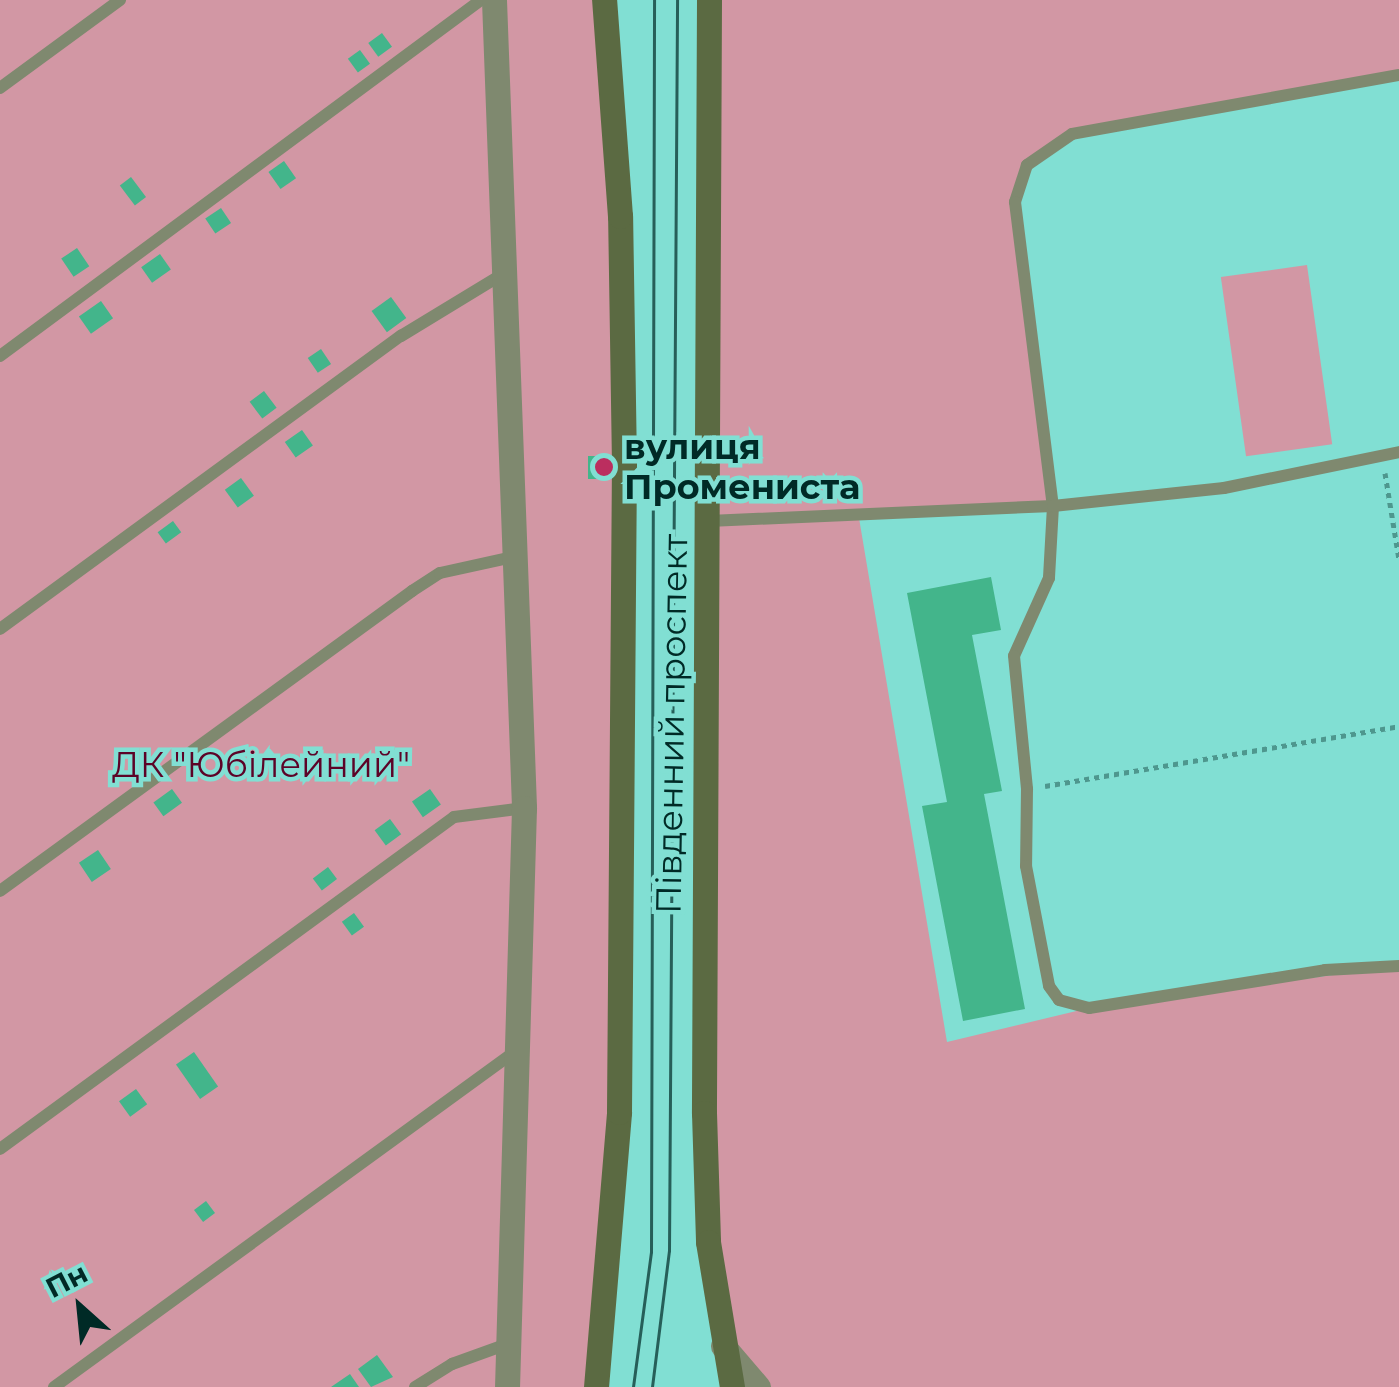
<!DOCTYPE html>
<meta charset="utf-8">
<style>
body{margin:0}
#map{position:relative;width:1399px;height:1387px;overflow:hidden;background:#81dfd3;font-family:Montserrat,sans-serif}
div>[style]{position:absolute}
[style*='--x']{left:calc(var(--x)*1px);top:calc(var(--y)*1px);width:calc(var(--w)*1px);rotate:calc(var(--a)*1deg)}
.green>*{inset:0;background:#d297a4;transform-origin:0 0}
.building>*{inset:0;background:#43b58b;transform-origin:0 0}
.path>*{height:5px;margin-top:-2.5px;transform-origin:0;background:repeating-linear-gradient(90deg,#4e978e 0 5px,transparent 0 10px)}
.service>*{height:12px;margin:-6px;padding:0 6px;transform-origin:6px;border-radius:6px;background:#7f896f}
.minor>*{height:25px;margin:-12.5px;padding:0 12.5px;transform-origin:12.5px;border-radius:12.5px;background:#7f896f}
.secondary>*{height:25px;margin:-12.5px;padding:0 12.5px;transform-origin:12.5px;border-radius:12.5px;background:#5b6a42}
.tram>*{height:2.5px;margin:-1.25px;padding:0 1.25px;transform-origin:1.25px;border-radius:1.25px;background:#265f59}
.dots>*{width:28px;height:28px;translate:-50% -50%;box-sizing:border-box;border:5px solid #81dfd3;border-radius:50%}
span{translate:-50% -50%;white-space:nowrap;text-align:center;line-height:1.15;-webkit-text-stroke:9px #81dfd3;paint-order:stroke}
.poi-label{font-size:35px;color:#002a26;font-weight:700}
.left{translate:0 -50%;text-align:left}
.street-label{font-size:35px;color:#002a26}
.park-label{font-size:35px;color:#5c0327}
.north{position:absolute;left:30px;top:1257px;width:100px;height:100px;-webkit-text-stroke:8px #81dfd3;paint-order:stroke;rotate:333deg;font-size:28px;font-weight:700;line-height:40px;text-align:center;color:#002a26}
.north::after{content:'';display:block;margin:auto;width:35px;height:45px;background:#002a26;clip-path:polygon(50% 0,100% 100%,50% 72%,0 100%)}
</style>
<div id="map">
<div class="green">
<i style="clip-path:polygon(0 0,604px 0,620px 216px,619px 1112px,596px 1387px,0 1387px)"></i>
<i style="clip-path:polygon(709px 0,1399px 0,1399px 75px,1073px 134px,1017px 179px,1053px 506px,859px 518px,947px 1042px,1089px 1008px,1399px 966px,1399px 1387px,758px 1387px,723px 1346px,708px 1242px)"></i>
<i style="left:1307px;top:265px;width:181px;height:87px;rotate:82deg"></i>
</div>
<div class="building">
<i style="left:382px;top:33px;width:17px;height:17px;rotate:54deg"></i>
<i style="left:360px;top:50px;width:17px;height:15px;rotate:54deg"></i>
<i style="left:284px;top:161px;width:21px;height:19px;rotate:55deg"></i>
<i style="left:131px;top:177px;width:25px;height:14px;rotate:53deg"></i>
<i style="left:221px;top:208px;width:18px;height:19px;rotate:56deg"></i>
<i style="left:77px;top:248px;width:22px;height:19px;rotate:56deg"></i>
<i style="left:160px;top:254px;width:19px;height:23px;rotate:55deg"></i>
<i style="left:391px;top:297px;width:26px;height:24px;rotate:54deg"></i>
<i style="left:101px;top:301px;width:21px;height:27px;rotate:55deg"></i>
<i style="left:321px;top:349px;width:18px;height:16px;rotate:56deg"></i>
<i style="left:264px;top:391px;width:21px;height:18px;rotate:53deg"></i>
<i style="left:302px;top:430px;width:19px;height:21px;rotate:55deg"></i>
<i style="left:733px;top:441px;width:12px;height:22px"></i>
<i style="left:588px;top:456px;width:12px;height:23px"></i>
<i style="left:241px;top:478px;width:22px;height:20px;rotate:54deg"></i>
<i style="left:173px;top:521px;width:14px;height:19px;rotate:54deg"></i>
<i style="clip-path:polygon(991px 577px,1001px 630px,972px 635px,1002px 791px,984px 794px,1025px 1009px,963px 1021px,922px 806px,947px 802px,907px 593px)"></i>
<i style="left:172px;top:789px;width:17px;height:23px;rotate:54deg"></i>
<i style="left:430px;top:789px;width:19px;height:22px;rotate:55deg"></i>
<i style="left:390px;top:819px;width:19px;height:19px;rotate:54deg"></i>
<i style="left:98px;top:850px;width:23px;height:23px;rotate:56deg"></i>
<i style="left:328px;top:867px;width:15px;height:19px;rotate:53deg"></i>
<i style="left:354px;top:913px;width:17px;height:15px;rotate:54deg"></i>
<i style="left:194px;top:1052px;width:42px;height:22px;rotate:55deg"></i>
<i style="left:136px;top:1089px;width:19px;height:21px;rotate:54deg"></i>
<i style="left:206px;top:1201px;width:15px;height:15px;rotate:53deg"></i>
<i style="clip-path:polygon(377px 1355px,393px 1377px,371px 1387px,358px 1369px)"></i>
<i style="clip-path:polygon(350px 1374px,359px 1387px,331px 1387px)"></i>
</div>
<div class="path">
<i style="--x:1385;--y:473;--w:87;--a:80.8"></i>
<i style="--x:1045;--y:786;--w:359;--a:-9.6"></i>
</div>
<div class="service">
<i style="--x:1399;--y:75;--w:332;--a:169.8"></i>
<i style="--x:1072;--y:134;--w:55;--a:145.4"></i>
<i style="--x:1027;--y:165;--w:39;--a:108"></i>
<i style="--x:1015;--y:202;--w:306;--a:82.9"></i>
<i style="--x:1053;--y:506;--w:72;--a:93.2"></i>
<i style="--x:1049;--y:578;--w:85;--a:114.2"></i>
<i style="--x:1014;--y:656;--w:134;--a:84.4"></i>
<i style="--x:1027;--y:789;--w:77;--a:90.7"></i>
<i style="--x:1026;--y:866;--w:122;--a:79.1"></i>
<i style="--x:1049;--y:986;--w:17;--a:54"></i>
<i style="--x:1059;--y:1000;--w:31;--a:15"></i>
<i style="--x:1089;--y:1008;--w:239;--a:-9.1"></i>
<i style="--x:1325;--y:970;--w:74;--a:-3.1"></i>
<i style="--x:0;--y:88;--w:149;--a:-36.3"></i>
<i style="--x:0;--y:356;--w:598;--a:-36.51"></i>
<i style="--x:709;--y:521;--w:344;--a:-2.5"></i>
<i style="--x:1053;--y:506;--w:172;--a:-6"></i>
<i style="--x:1224;--y:488;--w:179;--a:-11.6"></i>
<i style="--x:0;--y:629;--w:497;--a:-36.2"></i>
<i style="--x:401;--y:336;--w:119;--a:-31.3"></i>
<i style="--x:0;--y:891;--w:510;--a:-36.06"></i>
<i style="--x:412;--y:591;--w:33;--a:-33"></i>
<i style="--x:440;--y:573;--w:75;--a:-12.4"></i>
<i style="--x:0;--y:1149;--w:562;--a:-36.18"></i>
<i style="--x:454;--y:817;--w:71;--a:-7.3"></i>
<i style="--x:54;--y:1387;--w:573;--a:-36.05"></i>
<i style="--x:415;--y:1387;--w:44;--a:-31.9"></i>
<i style="--x:452;--y:1364;--w:62;--a:-19.9"></i>
</div>
<div class="minor">
<i style="--x:494;--y:0;--w:809;--a:87.87"></i>
<i style="--x:524;--y:808;--w:579;--a:91.68"></i>
<i style="--x:723;--y:1346;--w:54;--a:49.5"></i>
</div>
<div class="secondary">
<i style="--x:709;--y:0;--w:1113;--a:90.26"></i>
<i style="--x:704;--y:1113;--w:129;--a:88.2"></i>
<i style="--x:708;--y:1242;--w:147;--a:80.6"></i>
<i style="--x:596;--y:1387;--w:276;--a:-85.2"></i>
<i style="--x:619;--y:1112;--w:648;--a:-89.56"></i>
<i style="--x:624;--y:464;--w:248;--a:-90.9"></i>
<i style="--x:620;--y:216;--w:217;--a:-94.2"></i>
</div>
<div class="tram">
<i style="--x:633;--y:1387;--w:136;--a:-82.4"></i>
<i style="--x:651;--y:1252;--w:1252;--a:-89.86"></i>
<i style="--x:652;--y:1387;--w:137;--a:-82.9"></i>
<i style="--x:669;--y:1251;--w:1251;--a:-89.63"></i>
</div>
<div class="dots">
<i style="left:604px;top:467px;background:#bb2e5f"></i>
</div>
<div class="poi-label">
<span class="left" style="left:624px;top:467px">вулиця<br>Промениста</span>
</div>
<div class="street-label">
<span style="left:672px;top:724px;rotate:-89deg">Південний проспект</span>
</div>
<div class="park-label">
<span style="left:261px;top:765px">ДК "Юбілейний"</span>
</div>
<div class="north">Пн</div>
</div>
